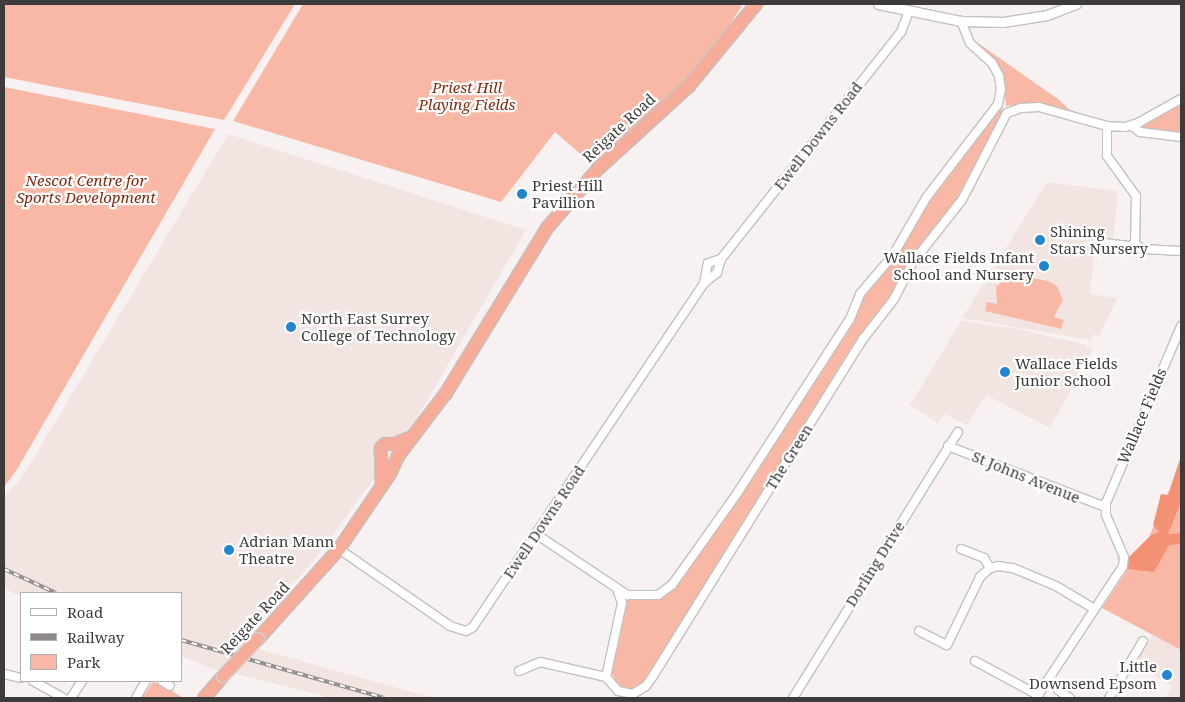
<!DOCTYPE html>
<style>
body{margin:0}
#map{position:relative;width:1185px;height:702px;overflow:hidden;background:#f7f2f1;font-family:"Noto Serif",serif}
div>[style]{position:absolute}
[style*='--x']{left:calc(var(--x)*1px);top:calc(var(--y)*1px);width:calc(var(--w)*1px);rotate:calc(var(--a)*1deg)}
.built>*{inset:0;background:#f2e5e1}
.green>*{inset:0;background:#f9b8a5}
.forest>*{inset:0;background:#f39174}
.roads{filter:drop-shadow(1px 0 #c4c0be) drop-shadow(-1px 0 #c4c0be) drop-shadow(0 1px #c4c0be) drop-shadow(0 -1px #c4c0be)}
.minor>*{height:8px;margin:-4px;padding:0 4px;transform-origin:4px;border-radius:4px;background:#fff}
.tertiary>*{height:9px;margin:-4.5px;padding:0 4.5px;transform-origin:4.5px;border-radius:4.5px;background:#fff}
.trunk>*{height:12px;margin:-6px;padding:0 6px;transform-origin:6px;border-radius:6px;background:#f6ac98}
.rail>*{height:4px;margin-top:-2px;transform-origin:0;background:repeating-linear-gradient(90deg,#fff 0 5.5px,#8d8a89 0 11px);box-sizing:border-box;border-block:1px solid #8d8a89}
.bridges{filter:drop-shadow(1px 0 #d0d0d0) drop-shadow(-1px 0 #d0d0d0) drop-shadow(0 1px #d0d0d0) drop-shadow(0 -1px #d0d0d0)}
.trunk-bridge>*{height:12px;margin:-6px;padding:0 6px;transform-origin:6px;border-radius:6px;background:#f6ac98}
.dots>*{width:14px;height:14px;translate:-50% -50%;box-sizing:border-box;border:2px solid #fff;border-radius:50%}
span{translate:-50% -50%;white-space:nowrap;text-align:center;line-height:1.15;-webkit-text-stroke:4.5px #fff;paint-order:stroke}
.park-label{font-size:15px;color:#7f290d;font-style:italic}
.street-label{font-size:15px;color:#3d3c3b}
.poi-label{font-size:15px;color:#3d3c3b}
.left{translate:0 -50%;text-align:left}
.right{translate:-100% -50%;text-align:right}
.frame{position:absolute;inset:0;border:5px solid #3d3c3b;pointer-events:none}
.legend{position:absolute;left:20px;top:592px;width:162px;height:90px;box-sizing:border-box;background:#fff;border:1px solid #b1b1b1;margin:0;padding:6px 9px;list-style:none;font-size:15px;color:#3d3c3b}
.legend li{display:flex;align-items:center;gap:10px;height:25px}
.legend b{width:25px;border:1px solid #b1b1b1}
</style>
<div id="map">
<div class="built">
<i style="clip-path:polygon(228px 134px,526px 230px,413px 425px,316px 558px,241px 644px,434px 698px,332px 698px,210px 668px,181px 656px,181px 593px,21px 593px,21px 597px,4px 588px,4px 497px,22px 477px)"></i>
<i style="clip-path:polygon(1047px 182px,1118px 191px,1113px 238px,1096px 237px,1090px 294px,1117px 298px,1099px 337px,1094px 334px,1091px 340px,962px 318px)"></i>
<i style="clip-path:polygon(961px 321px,1019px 329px,1087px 345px,1086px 347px,1093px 349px,1050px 428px,986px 395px,967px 425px,944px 414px,938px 423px,910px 405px)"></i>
<i style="clip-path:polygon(1152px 635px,1181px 650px,1181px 698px,1166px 698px,1172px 686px,1135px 664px)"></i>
</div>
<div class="green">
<i style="clip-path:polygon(4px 4px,295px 4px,224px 120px,4px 77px)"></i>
<i style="clip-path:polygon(303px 4px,743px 4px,731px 23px,682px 83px,592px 164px,555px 132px,501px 202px,233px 121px)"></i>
<i style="clip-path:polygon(975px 41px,1058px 99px,1072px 112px,1036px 103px,1006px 106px,1002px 74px)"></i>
<i style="clip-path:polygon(4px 87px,215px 129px,16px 471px,4px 487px)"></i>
<i style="clip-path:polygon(1181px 102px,1181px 134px,1143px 129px,1142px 125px)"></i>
<i style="clip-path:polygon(1002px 109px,1002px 117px,956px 203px,917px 252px,892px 298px,861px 338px,649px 677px,632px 691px,619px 688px,611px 672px,620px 639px,625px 597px,660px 596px,684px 575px,744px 487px,863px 296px,895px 257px,928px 200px,998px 110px)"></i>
<i style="clip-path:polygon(1011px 274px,1048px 281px,1057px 286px,1063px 300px,1054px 317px,1064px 320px,1061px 329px,985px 311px,987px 302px,997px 304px,996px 287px)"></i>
<i style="clip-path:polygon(1181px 463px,1181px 650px,1102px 608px,1149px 537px)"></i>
<i style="clip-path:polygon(153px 682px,166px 687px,183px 698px,142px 698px)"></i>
</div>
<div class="forest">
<i style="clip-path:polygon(1181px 456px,1181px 502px,1168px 534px,1181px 533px,1181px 544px,1169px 545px,1154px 572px,1127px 569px,1127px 559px,1151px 535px,1159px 532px,1153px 525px,1161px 494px,1168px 495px)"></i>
</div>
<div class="roads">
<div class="minor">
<i style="--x:1107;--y:126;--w:30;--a:90"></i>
<i style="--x:1107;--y:156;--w:49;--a:54.1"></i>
<i style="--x:1136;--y:196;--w:48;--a:91.2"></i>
<i style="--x:1135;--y:244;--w:9;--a:32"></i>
<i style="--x:1143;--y:249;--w:38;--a:3"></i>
<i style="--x:1132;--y:126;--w:10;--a:37"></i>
<i style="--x:1140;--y:132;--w:41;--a:7"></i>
<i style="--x:1096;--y:242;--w:33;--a:7"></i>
<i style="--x:1129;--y:246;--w:6;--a:-18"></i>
<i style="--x:704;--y:283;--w:20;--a:-79"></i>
<i style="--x:708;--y:263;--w:14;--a:-17"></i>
<i style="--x:948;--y:446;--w:168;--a:21.2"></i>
<i style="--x:536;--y:534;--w:110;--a:33.8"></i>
<i style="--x:627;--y:595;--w:31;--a:0"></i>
<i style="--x:658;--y:595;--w:17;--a:-36"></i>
<i style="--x:672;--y:585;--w:114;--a:-54.6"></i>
<i style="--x:738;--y:492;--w:206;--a:-57.1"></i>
<i style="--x:850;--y:319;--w:27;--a:-68"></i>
<i style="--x:860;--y:294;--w:51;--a:-49.8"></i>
<i style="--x:893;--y:255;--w:66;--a:-59.9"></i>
<i style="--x:926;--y:198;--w:118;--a:-52.5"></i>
<i style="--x:998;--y:104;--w:15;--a:-79"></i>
<i style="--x:1001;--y:89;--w:13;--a:-99"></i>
<i style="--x:999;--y:76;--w:15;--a:-118"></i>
<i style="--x:992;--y:63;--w:30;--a:-138"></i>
<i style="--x:970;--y:43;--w:24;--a:-112"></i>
<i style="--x:339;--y:549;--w:135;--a:34.7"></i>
<i style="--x:450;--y:626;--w:17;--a:17"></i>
<i style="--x:466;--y:631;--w:8;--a:-30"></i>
<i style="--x:473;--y:627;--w:414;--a:-56.1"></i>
<i style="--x:704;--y:283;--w:16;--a:-38"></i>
<i style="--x:717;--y:273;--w:15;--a:-74"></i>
<i style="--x:721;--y:259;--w:290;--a:-51.6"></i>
<i style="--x:901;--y:32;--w:22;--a:-69"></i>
<i style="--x:961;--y:549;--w:25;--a:21"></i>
<i style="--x:984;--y:558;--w:12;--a:59"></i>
<i style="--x:618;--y:592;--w:12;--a:70"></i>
<i style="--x:622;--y:603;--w:76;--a:102.2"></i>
<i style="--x:606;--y:677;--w:18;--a:49"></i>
<i style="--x:618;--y:691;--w:15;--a:11"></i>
<i style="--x:633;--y:694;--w:15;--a:-32"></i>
<i style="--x:646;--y:686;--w:12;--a:-55"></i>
<i style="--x:653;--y:676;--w:397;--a:-58.1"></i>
<i style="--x:863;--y:339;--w:51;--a:-52.2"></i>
<i style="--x:894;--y:299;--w:42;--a:-62.8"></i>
<i style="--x:913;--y:262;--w:79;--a:-51.7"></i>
<i style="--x:962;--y:200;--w:98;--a:-62.7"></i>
<i style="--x:1007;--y:113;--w:15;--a:-20"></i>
<i style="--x:1021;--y:108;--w:18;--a:-3"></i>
<i style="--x:1039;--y:107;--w:71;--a:15.6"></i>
<i style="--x:1107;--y:126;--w:18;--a:3"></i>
<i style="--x:1125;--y:127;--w:14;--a:-17"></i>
<i style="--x:1138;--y:123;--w:49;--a:-29.2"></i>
<i style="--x:919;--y:631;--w:31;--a:27"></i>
<i style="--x:947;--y:645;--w:76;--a:-64.1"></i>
<i style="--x:980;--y:577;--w:13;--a:-42"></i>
<i style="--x:990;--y:568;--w:8;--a:-14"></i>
<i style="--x:998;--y:566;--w:15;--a:8"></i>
<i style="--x:1013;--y:568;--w:47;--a:22.7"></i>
<i style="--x:1056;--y:586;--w:43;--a:30.7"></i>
<i style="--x:975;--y:661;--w:72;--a:28.4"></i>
<i style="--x:519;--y:671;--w:23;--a:-23"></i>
<i style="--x:540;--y:662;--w:68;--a:12.8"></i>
<i style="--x:4;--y:674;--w:17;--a:13"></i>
<i style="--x:33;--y:681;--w:35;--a:29"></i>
<i style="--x:162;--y:681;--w:9;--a:32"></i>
<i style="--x:1058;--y:690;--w:14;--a:34"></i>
<i style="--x:71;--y:698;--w:20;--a:-57"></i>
<i style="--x:136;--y:698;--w:20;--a:-60"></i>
<i style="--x:793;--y:698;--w:313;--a:-58.2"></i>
<i style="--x:1036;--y:698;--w:158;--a:-56.6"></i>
<i style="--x:1123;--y:566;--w:9;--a:-84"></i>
<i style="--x:1124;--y:557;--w:46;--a:-113.2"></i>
<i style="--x:1106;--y:515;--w:12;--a:-90"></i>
<i style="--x:1106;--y:503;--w:192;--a:-67"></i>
<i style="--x:1109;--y:698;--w:66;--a:-59.2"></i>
</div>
<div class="tertiary">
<i style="--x:878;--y:4;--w:85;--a:11.6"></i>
<i style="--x:961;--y:21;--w:42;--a:1.4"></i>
<i style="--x:1003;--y:22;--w:45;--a:-9"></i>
<i style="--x:1047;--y:15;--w:31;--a:-21"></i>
</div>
<div class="trunk">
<i style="--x:382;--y:486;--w:38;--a:-92"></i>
<i style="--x:381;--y:448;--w:6;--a:-45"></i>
<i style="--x:385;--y:444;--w:9;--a:0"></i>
<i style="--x:394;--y:444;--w:18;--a:-22"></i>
<i style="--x:258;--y:639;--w:121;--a:-48"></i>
<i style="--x:339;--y:549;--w:91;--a:-55.8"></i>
<i style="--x:390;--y:474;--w:20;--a:-66"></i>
<i style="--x:398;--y:456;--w:79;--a:-52.7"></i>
<i style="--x:446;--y:393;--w:193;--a:-58.5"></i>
<i style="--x:547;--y:228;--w:78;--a:-49.2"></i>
<i style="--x:598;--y:169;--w:123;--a:-42.4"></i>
<i style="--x:689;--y:86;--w:106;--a:-50.7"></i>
<i style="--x:204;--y:698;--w:29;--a:-49"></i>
</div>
</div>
<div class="rail">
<i style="--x:4;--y:569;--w:57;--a:24.8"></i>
<i style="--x:181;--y:640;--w:211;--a:15.9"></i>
</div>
<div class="bridges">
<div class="trunk-bridge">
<i style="--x:223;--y:676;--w:51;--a:-46.6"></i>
</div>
</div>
<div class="dots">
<i style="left:522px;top:194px;background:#2185d0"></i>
<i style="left:1040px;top:240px;background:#2185d0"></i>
<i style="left:1044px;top:266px;background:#2185d0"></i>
<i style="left:291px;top:327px;background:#2185d0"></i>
<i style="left:1005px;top:372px;background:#2185d0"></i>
<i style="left:229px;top:550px;background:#2185d0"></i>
<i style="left:1167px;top:675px;background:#2185d0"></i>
</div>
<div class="park-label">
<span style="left:467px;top:96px">Priest Hill<br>Playing Fields</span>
<span style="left:86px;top:189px">Nescot Centre for<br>Sports Development</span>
</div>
<div class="street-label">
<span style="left:619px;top:128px;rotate:-43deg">Reigate Road</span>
<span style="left:818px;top:136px;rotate:-52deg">Ewell Downs Road</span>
<span style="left:1142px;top:416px;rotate:-67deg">Wallace Fields</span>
<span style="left:789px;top:457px;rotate:-58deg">The Green</span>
<span style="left:1026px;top:477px;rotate:22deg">St Johns Avenue</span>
<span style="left:544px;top:522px;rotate:-56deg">Ewell Downs Road</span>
<span style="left:875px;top:564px;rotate:-58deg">Dorling Drive</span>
<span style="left:255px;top:618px;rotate:-47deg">Reigate Road</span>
</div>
<div class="poi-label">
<span class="left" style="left:532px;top:194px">Priest Hill<br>Pavillion</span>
<span class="left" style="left:1050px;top:240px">Shining<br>Stars Nursery</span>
<span class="right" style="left:1034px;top:266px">Wallace Fields Infant<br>School and Nursery</span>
<span class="left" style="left:301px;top:327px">North East Surrey<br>College of Technology</span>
<span class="left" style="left:1015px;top:372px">Wallace Fields<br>Junior School</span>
<span class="left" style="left:239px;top:550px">Adrian Mann<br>Theatre</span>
<span class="right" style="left:1157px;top:675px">Little<br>Downsend Epsom</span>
</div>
<div class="frame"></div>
<ul class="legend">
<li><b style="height:6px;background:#fff"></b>Road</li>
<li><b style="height:6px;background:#8d8a89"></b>Railway</li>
<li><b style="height:14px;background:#f9b8a5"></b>Park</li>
</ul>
</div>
